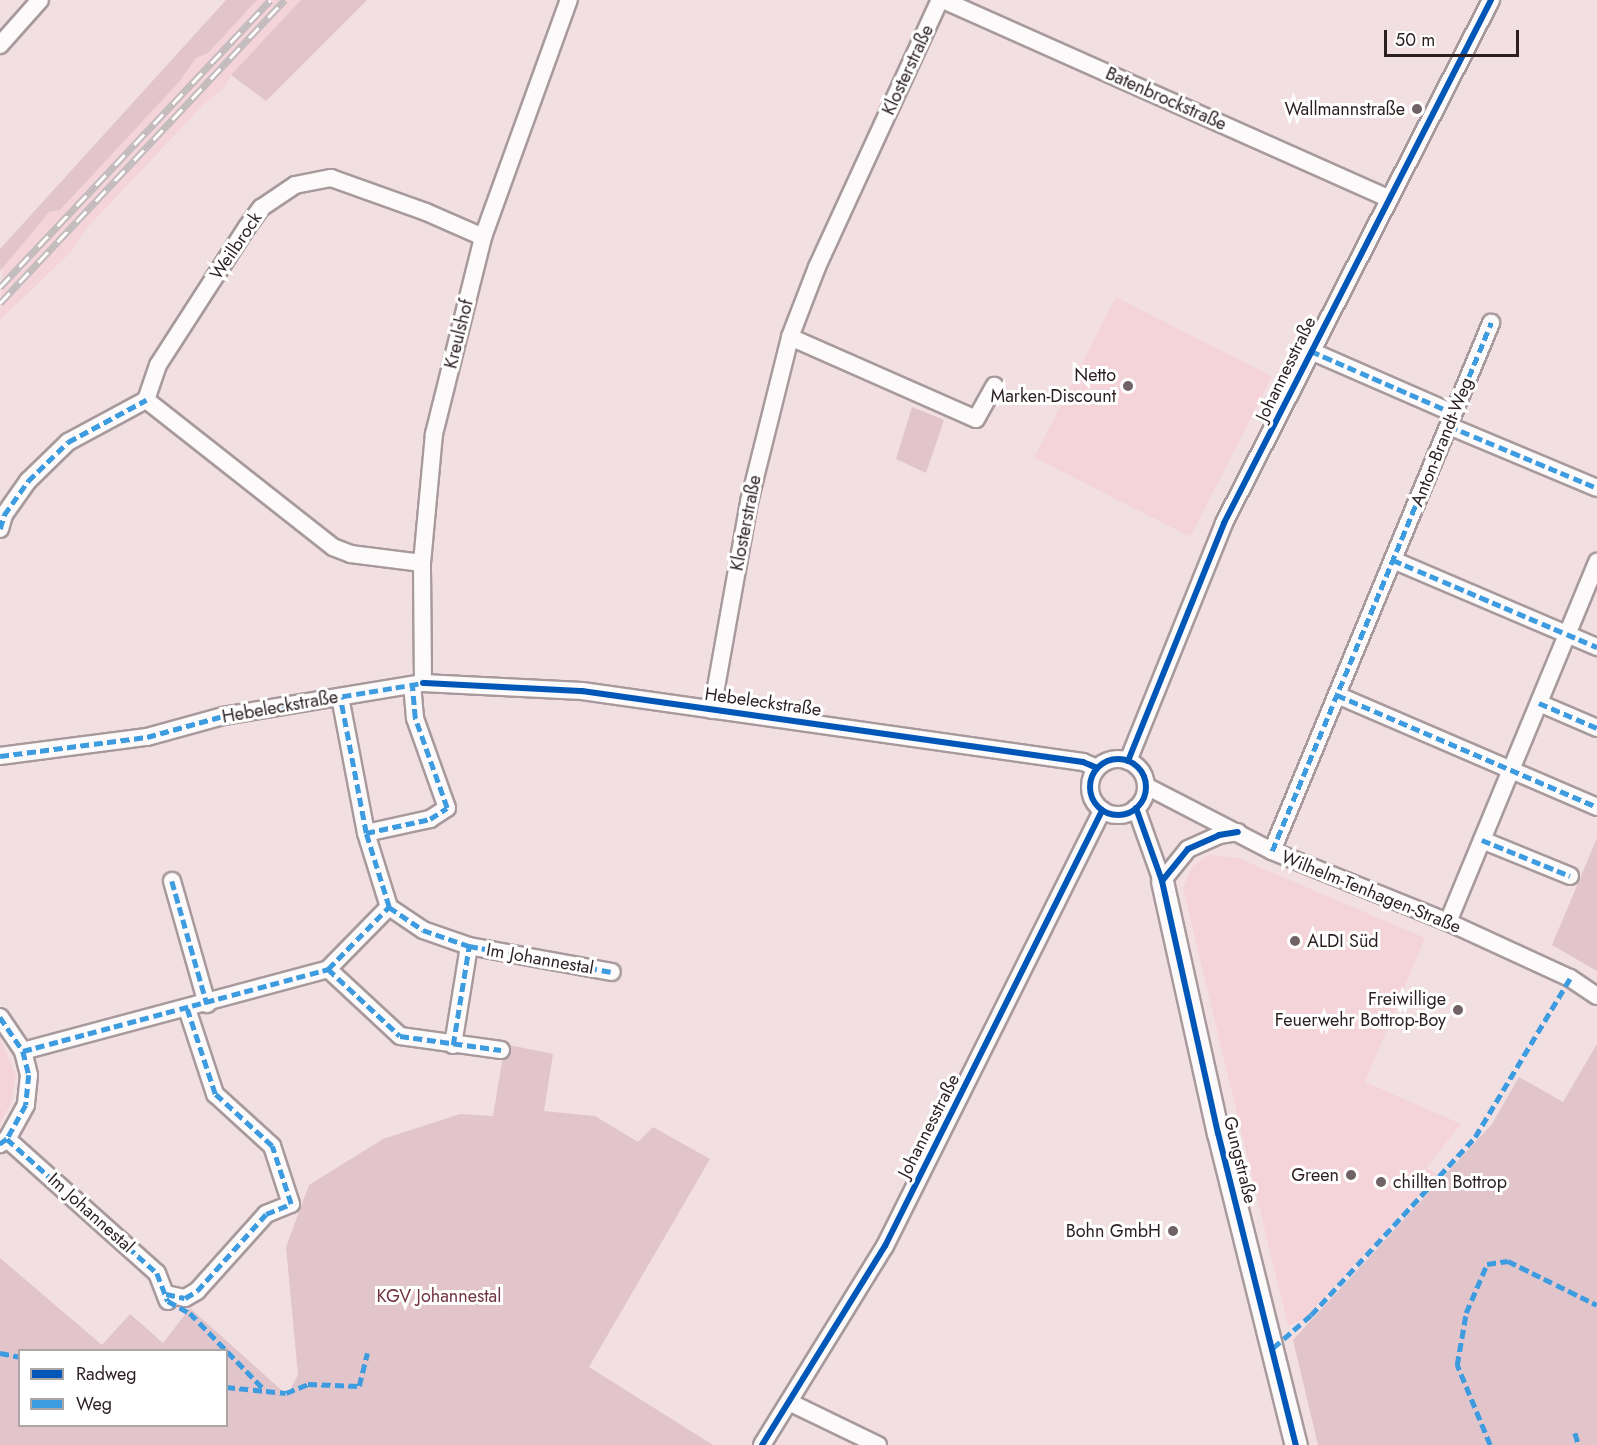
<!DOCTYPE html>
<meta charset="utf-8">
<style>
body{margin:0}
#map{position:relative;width:1597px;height:1445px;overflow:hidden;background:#f2dfe2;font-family:Jost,sans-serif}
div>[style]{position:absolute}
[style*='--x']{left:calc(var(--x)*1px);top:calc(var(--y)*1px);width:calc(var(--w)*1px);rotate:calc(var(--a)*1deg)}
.built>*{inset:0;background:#f4d3d9;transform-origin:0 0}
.green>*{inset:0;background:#e1c5ca}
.roads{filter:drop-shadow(2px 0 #a89a9c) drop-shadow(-2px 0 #a89a9c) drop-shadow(0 2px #a89a9c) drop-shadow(0 -2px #a89a9c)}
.minor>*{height:16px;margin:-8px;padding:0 8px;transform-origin:8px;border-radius:8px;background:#fdfafb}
.minor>.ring{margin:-8px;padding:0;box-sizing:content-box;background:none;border:16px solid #fdfafb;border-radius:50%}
.tertiary>*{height:21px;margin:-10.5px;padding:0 10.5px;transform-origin:10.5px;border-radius:10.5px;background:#fdfafb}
.rail>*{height:7px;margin-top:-3.5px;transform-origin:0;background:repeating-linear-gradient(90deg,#fff 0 14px,#c1bbbd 0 28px);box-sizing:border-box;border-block:2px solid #c1bbbd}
.quiet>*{height:4.5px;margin-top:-2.25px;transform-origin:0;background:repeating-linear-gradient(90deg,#3d9be0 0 9px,transparent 0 13.5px)}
.cycleway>*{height:6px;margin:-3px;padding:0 3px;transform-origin:3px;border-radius:3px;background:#0057b8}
.cycleway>.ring{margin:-3px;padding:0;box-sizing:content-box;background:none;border:6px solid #0057b8;border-radius:50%}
.dots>*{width:16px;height:16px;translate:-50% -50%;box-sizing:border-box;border:3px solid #fff;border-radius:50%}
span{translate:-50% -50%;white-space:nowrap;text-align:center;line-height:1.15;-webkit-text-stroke:6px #fff;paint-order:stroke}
.street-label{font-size:18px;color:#2c1f21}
.poi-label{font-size:18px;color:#2c1f21}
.right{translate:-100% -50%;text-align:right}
.left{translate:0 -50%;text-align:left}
.park-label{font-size:18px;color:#723442}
.legend{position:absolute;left:18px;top:1349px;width:210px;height:78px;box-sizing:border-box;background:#fff;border:2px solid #aba5a6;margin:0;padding:8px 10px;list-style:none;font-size:18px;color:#2c1f21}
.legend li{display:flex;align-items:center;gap:12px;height:30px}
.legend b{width:30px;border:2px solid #aba5a6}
.scale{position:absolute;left:1384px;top:30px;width:135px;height:27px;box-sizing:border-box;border:3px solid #2c1f21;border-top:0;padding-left:8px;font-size:18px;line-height:21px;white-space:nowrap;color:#2c1f21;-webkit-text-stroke:4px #fff;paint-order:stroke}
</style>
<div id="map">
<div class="built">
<i style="clip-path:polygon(257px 0,301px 0,231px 75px,225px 87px,203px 105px,85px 230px,72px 251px,0 320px,3px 263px,49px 212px,60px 210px,179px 82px,196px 58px,208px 53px)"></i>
<i style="left:1116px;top:297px;width:175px;height:180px;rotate:27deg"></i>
<i style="clip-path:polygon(1209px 855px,1238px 858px,1425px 938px,1365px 1082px,1461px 1124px,1426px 1168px,1438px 1174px,1306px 1317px,1288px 1326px,1183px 888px,1192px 867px)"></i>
<i style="clip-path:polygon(0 1038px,16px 1075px,11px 1103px,0 1123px)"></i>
</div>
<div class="green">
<i style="clip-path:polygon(226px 0,257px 0,208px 53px,196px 58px,179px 82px,60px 210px,49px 212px,0 271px,0 249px)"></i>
<i style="clip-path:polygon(301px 0,367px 0,266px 101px,231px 75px)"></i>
<i style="clip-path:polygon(912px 407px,944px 420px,926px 473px,896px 459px)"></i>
<i style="clip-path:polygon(1597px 838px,1597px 971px,1552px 945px)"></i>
<i style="clip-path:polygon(evenodd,505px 1044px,553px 1054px,544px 1111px,595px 1116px,638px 1142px,653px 1127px,710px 1159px,589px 1367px,713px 1445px,0 1445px,0 1258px,102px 1345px,130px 1314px,163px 1343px,190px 1308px,287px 1395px,298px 1375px,286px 1247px,309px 1185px,383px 1139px,460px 1114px,493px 1116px,505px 1044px,20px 1350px,226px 1350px,226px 1426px,20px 1426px,20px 1350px)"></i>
<i style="clip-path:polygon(1597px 1044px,1597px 1445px,1318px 1445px,1293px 1340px,1492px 1124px,1519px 1077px,1563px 1102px)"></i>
</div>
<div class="roads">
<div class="minor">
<i style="--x:943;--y:0;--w:487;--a:24"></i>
<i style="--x:0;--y:45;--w:60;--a:-48.4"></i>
<i style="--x:790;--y:337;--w:203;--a:23.8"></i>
<i style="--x:976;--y:419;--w:38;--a:-61"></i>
<i style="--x:1311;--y:351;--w:155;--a:23.6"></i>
<i style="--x:1449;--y:426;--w:160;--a:22.7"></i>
<i style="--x:0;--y:529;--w:15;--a:-74"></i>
<i style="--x:4;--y:515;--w:42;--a:-54.8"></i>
<i style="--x:28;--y:481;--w:56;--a:-44.3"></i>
<i style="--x:68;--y:442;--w:89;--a:-28.3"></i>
<i style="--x:1393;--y:560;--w:222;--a:23.1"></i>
<i style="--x:422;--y:563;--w:72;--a:-172.8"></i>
<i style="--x:351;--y:554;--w:19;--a:-159"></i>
<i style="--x:333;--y:547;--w:238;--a:-141.8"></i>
<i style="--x:146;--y:400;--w:37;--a:-71"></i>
<i style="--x:158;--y:365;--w:164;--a:-57.2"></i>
<i style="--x:247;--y:227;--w:24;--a:-54"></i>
<i style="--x:261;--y:208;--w:41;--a:-34.1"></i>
<i style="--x:295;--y:185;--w:37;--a:-11"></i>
<i style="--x:331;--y:178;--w:101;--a:19.7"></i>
<i style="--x:426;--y:212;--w:62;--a:23.7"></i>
<i style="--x:423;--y:683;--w:120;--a:-90.5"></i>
<i style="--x:422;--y:563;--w:130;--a:-84.7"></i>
<i style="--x:434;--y:434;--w:203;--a:-76"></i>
<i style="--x:483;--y:237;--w:252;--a:-70.1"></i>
<i style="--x:1337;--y:695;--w:283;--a:23.3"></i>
<i style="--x:1539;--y:703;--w:63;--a:23.3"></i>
<i style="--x:712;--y:710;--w:211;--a:-79.9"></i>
<i style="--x:749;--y:502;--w:170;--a:-76"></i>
<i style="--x:790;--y:337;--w:75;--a:-68.9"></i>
<i style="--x:817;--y:267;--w:294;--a:-65.3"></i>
<i style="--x:0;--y:756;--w:148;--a:-7.4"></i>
<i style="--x:147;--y:737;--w:79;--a:-15.4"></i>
<i style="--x:223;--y:716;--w:203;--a:-9.4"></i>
<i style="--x:423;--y:683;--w:159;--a:2.9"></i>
<i style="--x:582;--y:691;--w:506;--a:8.07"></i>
<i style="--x:1083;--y:762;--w:15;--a:23"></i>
<i class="ring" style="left:1090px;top:759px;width:40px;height:40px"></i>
<i style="--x:1128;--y:761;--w:257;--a:-68"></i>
<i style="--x:1224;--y:523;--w:587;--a:-62.95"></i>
<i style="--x:1146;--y:786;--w:142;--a:27.3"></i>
<i style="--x:1272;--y:851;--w:190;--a:22"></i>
<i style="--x:1448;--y:922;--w:134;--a:24.7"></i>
<i style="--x:1570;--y:978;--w:32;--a:34"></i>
<i style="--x:1136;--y:808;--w:77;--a:70.4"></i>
<i style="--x:366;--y:833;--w:66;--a:-12.3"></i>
<i style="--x:430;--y:819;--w:20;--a:-33"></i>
<i style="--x:447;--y:808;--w:96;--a:-109.6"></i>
<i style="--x:415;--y:718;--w:32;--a:-95"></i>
<i style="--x:1482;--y:840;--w:95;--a:22.2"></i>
<i style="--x:1272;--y:851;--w:572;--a:-67.47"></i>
<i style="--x:172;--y:881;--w:128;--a:74.1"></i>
<i style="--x:1162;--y:881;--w:41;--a:-50.9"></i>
<i style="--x:1188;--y:849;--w:34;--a:-24"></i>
<i style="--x:1219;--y:835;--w:19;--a:-9"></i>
<i style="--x:389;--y:907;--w:41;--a:34.1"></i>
<i style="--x:423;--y:930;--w:49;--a:19.2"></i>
<i style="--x:469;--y:946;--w:145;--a:10.3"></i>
<i style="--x:1448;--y:922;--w:390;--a:-67.5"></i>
<i style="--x:328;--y:969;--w:98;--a:42.9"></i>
<i style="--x:400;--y:1036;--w:102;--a:7.9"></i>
<i style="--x:0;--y:1017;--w:41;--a:55.9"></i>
<i style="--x:23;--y:1051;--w:25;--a:76"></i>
<i style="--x:29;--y:1075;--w:30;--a:96"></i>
<i style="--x:26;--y:1105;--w:39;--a:119"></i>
<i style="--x:7;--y:1139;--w:9;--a:144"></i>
<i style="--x:453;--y:1045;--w:100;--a:-80.8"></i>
<i style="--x:23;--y:1051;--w:316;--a:-15"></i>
<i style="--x:328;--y:969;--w:87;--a:-45.5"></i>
<i style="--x:389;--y:907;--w:77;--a:-107.3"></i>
<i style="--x:366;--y:833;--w:138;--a:-100.8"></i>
<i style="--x:7;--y:1139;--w:201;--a:41.8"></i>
<i style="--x:157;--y:1273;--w:30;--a:69"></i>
<i style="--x:166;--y:1294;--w:19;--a:12"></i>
<i style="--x:185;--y:1298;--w:14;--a:-30"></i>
<i style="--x:197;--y:1291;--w:103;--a:-48.1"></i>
<i style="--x:266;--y:1214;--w:27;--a:-22"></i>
<i style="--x:291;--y:1204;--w:61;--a:-108.1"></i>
<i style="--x:272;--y:1146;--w:77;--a:-137.6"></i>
<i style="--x:215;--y:1094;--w:89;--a:-108.2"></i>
<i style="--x:789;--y:1402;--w:99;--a:25.8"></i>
<i style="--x:762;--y:1445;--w:234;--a:-58.3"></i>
<i style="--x:885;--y:1246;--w:487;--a:-63.5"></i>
</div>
<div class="tertiary">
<i style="--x:1162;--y:881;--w:258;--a:77.5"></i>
<i style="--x:1218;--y:1133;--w:322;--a:76"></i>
</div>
</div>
<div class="rail">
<i style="--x:0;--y:287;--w:394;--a:-46.7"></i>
<i style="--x:0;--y:303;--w:416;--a:-46.8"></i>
</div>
<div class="quiet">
<i style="--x:1311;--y:351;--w:155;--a:23.6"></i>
<i style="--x:1449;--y:426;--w:160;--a:22.7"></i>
<i style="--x:0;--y:529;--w:15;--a:-74"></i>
<i style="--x:4;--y:515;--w:42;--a:-54.8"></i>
<i style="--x:28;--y:481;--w:56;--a:-44.3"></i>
<i style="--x:68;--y:442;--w:89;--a:-28.3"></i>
<i style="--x:1393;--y:560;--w:222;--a:23.1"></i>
<i style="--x:1337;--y:695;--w:283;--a:23.3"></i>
<i style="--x:1539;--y:703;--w:63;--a:23.3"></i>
<i style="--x:0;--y:756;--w:148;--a:-7.4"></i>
<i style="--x:147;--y:737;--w:79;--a:-15.4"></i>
<i style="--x:223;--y:716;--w:203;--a:-9.4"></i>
<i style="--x:366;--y:833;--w:66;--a:-12.3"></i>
<i style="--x:430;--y:819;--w:20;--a:-33"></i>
<i style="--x:447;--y:808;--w:96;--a:-109.6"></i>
<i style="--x:415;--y:718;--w:32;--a:-95"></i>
<i style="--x:1482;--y:840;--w:95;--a:22.2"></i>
<i style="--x:1272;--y:851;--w:572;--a:-67.47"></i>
<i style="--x:172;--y:881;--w:128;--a:74.1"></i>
<i style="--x:389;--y:907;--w:41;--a:34.1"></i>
<i style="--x:423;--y:930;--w:49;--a:19.2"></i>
<i style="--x:469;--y:946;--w:145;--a:10.3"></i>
<i style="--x:328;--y:969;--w:98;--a:42.9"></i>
<i style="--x:400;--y:1036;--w:102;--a:7.9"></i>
<i style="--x:0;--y:1017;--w:41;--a:55.9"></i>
<i style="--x:23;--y:1051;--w:25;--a:76"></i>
<i style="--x:29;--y:1075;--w:30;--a:96"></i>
<i style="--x:26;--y:1105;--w:39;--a:119"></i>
<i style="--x:7;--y:1139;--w:9;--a:144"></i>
<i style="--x:453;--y:1045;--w:100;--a:-80.8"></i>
<i style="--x:23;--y:1051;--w:316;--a:-15"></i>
<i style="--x:328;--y:969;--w:87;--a:-45.5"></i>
<i style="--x:389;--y:907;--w:77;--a:-107.3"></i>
<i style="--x:366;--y:833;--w:138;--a:-100.8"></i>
<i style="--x:7;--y:1139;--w:201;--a:41.8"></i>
<i style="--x:157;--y:1273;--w:30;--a:69"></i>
<i style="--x:168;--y:1301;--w:25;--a:29"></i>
<i style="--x:190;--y:1313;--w:107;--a:45.8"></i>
<i style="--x:166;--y:1294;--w:19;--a:12"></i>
<i style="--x:185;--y:1298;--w:14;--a:-30"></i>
<i style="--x:197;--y:1291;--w:103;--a:-48.1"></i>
<i style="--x:266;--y:1214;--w:27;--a:-22"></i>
<i style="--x:291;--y:1204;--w:61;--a:-108.1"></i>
<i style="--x:272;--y:1146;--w:77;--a:-137.6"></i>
<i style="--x:215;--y:1094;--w:89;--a:-108.2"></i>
<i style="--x:1273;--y:1348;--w:50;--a:-41"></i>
<i style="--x:1311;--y:1315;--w:242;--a:-47.3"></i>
<i style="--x:1475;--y:1137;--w:185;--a:-59.1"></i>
<i style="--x:0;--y:1353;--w:20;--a:11"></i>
<i style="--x:226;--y:1387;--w:60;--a:5.7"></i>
<i style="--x:286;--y:1393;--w:24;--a:-22"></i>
<i style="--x:308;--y:1384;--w:51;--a:2.2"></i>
<i style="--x:359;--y:1386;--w:34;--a:-76"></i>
<i style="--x:1575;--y:1433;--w:13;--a:72"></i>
<i style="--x:1490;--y:1445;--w:87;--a:-112.4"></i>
<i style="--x:1457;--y:1365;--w:53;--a:-80.2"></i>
<i style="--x:1466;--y:1313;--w:53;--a:-66.8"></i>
<i style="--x:1487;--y:1264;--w:21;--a:-8"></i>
<i style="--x:1508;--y:1261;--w:99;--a:26.3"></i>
</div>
<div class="cycleway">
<i style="--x:423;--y:683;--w:159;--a:2.9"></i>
<i style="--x:582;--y:691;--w:506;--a:8.07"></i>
<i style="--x:1083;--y:762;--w:15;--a:23"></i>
<i class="ring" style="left:1090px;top:759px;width:50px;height:50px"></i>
<i style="--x:1128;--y:761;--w:257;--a:-68"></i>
<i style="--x:1224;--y:523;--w:587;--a:-62.95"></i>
<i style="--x:1136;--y:808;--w:77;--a:70.4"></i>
<i style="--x:1162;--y:881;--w:258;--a:77.5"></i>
<i style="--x:1218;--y:1133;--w:322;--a:76"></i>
<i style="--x:1162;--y:881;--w:41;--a:-50.9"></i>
<i style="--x:1188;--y:849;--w:34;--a:-24"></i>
<i style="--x:1219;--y:835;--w:19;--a:-9"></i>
<i style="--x:762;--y:1445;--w:234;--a:-58.3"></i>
<i style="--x:885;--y:1246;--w:487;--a:-63.5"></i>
</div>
<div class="dots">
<i style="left:1417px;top:109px;background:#716265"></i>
<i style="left:1128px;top:386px;background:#716265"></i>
<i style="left:1295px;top:941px;background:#716265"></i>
<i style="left:1458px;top:1010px;background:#716265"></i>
<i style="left:1351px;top:1175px;background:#716265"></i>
<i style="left:1381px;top:1182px;background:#716265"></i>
<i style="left:1173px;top:1231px;background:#716265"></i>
</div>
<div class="street-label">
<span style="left:908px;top:70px;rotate:-65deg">Klosterstraße</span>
<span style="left:1166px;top:99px;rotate:24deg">Batenbrockstraße</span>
<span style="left:236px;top:246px;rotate:-56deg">Weilbrock</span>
<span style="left:459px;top:334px;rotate:-76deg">Kreulshof</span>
<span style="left:1286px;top:369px;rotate:-64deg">Johannesstraße</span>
<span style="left:1442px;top:442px;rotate:-68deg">Anton-Brandt-Weg</span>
<span style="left:746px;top:523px;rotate:-79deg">Klosterstraße</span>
<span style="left:763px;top:702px;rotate:8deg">Hebeleckstraße</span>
<span style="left:280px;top:707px;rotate:-10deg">Hebeleckstraße</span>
<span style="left:1371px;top:892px;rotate:22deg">Wilhelm-Tenhagen-Straße</span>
<span style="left:540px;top:959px;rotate:10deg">Im Johannestal</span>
<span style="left:929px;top:1126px;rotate:-63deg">Johannesstraße</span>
<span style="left:1240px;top:1160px;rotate:76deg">Gungstraße</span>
<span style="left:91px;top:1213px;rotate:42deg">Im Johannestal</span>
</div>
<div class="poi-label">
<span class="right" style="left:1405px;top:109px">Wallmannstraße</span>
<span class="right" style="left:1116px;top:386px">Netto<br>Marken-Discount</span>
<span class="left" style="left:1307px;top:941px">ALDI Süd</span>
<span class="right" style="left:1446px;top:1010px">Freiwillige<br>Feuerwehr Bottrop-Boy</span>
<span class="right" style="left:1339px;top:1175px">Green</span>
<span class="left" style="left:1393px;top:1182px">chillten Bottrop</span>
<span class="right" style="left:1161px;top:1231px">Bohn GmbH</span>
</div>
<div class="park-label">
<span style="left:439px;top:1296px">KGV Johannestal</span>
</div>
<ul class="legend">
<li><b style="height:8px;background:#0057b8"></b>Radweg</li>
<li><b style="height:8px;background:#3d9be0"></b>Weg</li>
</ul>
<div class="scale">50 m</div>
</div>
